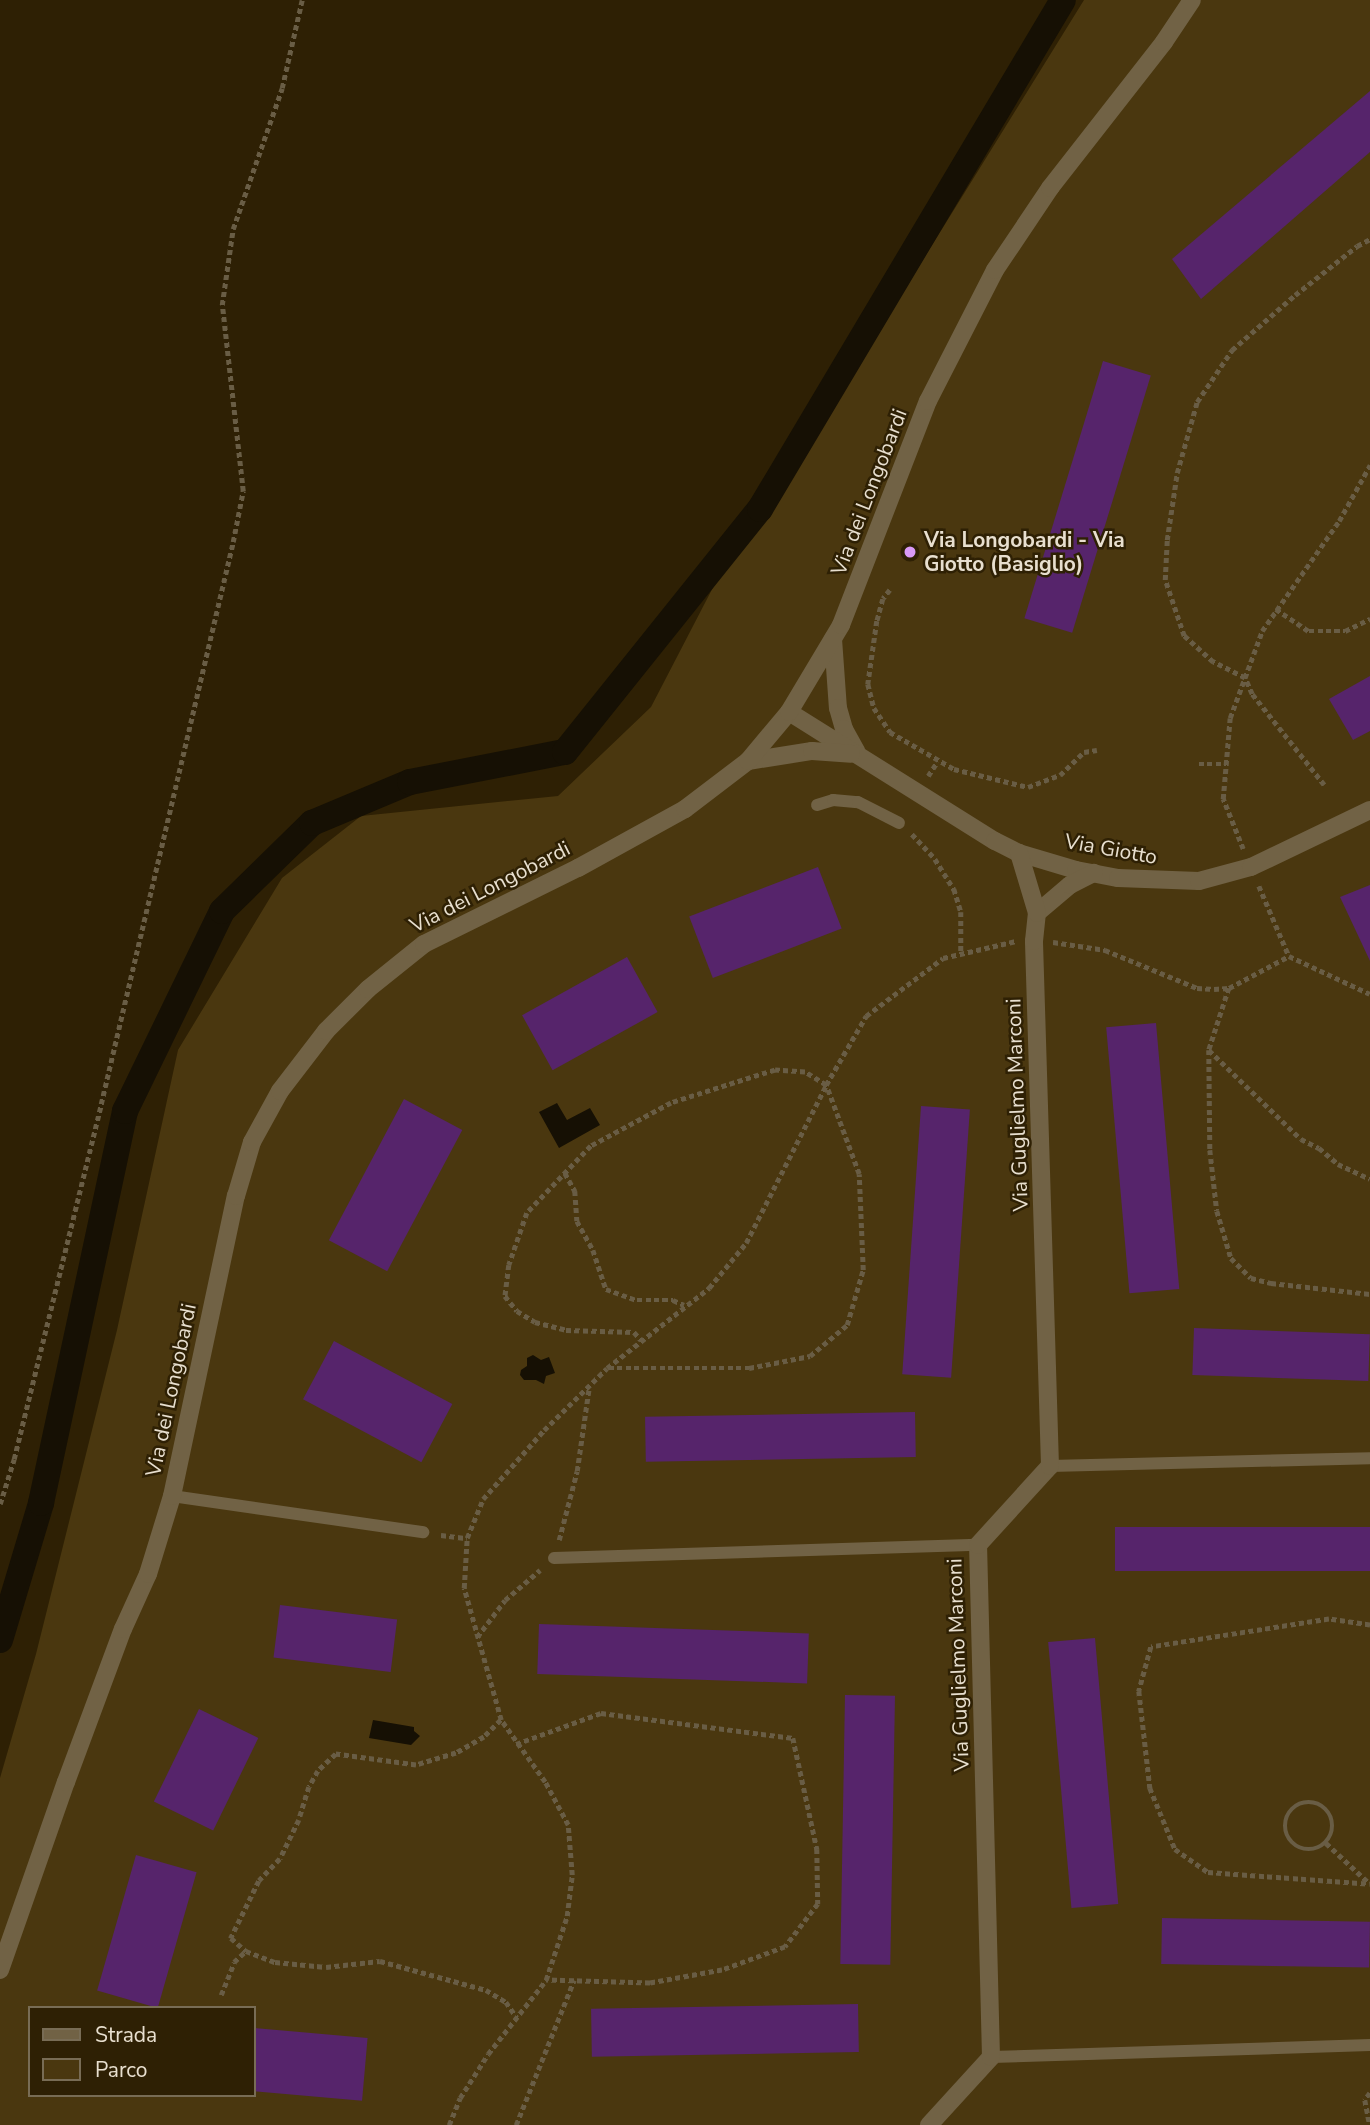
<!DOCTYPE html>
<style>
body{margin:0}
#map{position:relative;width:1370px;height:2125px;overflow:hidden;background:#2e2004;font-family:"Nunito Sans",sans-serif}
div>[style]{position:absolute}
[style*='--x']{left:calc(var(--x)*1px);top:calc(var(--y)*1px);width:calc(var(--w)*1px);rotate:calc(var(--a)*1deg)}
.green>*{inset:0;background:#4a370f}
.water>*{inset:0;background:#161004}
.canal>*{height:26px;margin:-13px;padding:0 13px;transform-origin:13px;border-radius:13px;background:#161004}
.building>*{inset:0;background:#56246b;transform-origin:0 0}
.path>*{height:4.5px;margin-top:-2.25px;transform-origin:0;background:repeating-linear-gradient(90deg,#695d45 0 5px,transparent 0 8.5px)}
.path>.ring{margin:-2.25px;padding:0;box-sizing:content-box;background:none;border:4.5px solid #695d45;border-radius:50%}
.service>*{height:12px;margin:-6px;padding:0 6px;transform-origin:6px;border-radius:6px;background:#716245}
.minor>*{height:18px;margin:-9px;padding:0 9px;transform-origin:9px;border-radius:9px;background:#716245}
.dots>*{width:19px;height:19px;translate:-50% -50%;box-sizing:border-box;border:4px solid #2e2004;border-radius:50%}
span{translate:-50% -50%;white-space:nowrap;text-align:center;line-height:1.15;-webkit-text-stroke:5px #2e2004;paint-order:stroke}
.street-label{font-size:21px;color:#e8dfcf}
.poi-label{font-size:21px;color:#e8dfcf;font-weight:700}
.left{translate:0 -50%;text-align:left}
.legend{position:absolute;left:28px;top:2006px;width:228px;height:91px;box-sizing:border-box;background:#2e2004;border:2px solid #786c55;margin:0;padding:9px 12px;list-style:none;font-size:21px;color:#e8dfcf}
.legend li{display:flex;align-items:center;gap:14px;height:35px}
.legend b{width:35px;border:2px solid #786c55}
</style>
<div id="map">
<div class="green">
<i style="clip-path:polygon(evenodd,1084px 0,1370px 0,1370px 2125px,0 2125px,0 1778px,36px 1654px,117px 1330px,178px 1050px,282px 878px,361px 816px,558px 796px,651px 707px,721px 572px,813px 437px,1084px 0,30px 2008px,254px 2008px,254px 2095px,30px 2095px,30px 2008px)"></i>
</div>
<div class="water">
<i style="clip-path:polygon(557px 1103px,567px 1120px,590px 1108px,600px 1125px,559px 1148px,539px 1112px)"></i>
<i style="clip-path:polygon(533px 1355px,541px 1360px,549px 1357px,555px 1373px,546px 1376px,544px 1384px,536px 1380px,524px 1380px,520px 1375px,521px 1370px,527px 1366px,527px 1358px)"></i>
<i style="clip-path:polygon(373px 1720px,414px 1727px,414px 1731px,420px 1736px,411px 1745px,369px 1738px)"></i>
</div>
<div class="canal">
<i style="--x:0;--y:1640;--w:143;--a:-73.3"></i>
<i style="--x:41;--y:1503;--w:401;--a:-77.9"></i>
<i style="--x:125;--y:1111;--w:222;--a:-64.1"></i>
<i style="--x:222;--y:911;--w:126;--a:-44.4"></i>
<i style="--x:312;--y:823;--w:106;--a:-22.7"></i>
<i style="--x:410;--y:782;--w:158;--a:-11"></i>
<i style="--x:565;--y:752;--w:312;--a:-51.3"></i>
<i style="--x:760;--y:509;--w:592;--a:-59.24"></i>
</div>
<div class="building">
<i style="clip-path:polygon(1370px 91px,1370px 152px,1201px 299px,1172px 259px)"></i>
<i style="left:1103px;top:361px;width:50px;height:269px;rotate:17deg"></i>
<i style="clip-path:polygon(1370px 676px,1370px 731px,1353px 740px,1329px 699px)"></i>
<i style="left:818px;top:867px;width:66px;height:138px;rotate:69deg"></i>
<i style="clip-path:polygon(1370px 885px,1370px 961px,1340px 897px)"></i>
<i style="left:627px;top:957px;width:63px;height:120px;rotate:61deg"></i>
<i style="left:1156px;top:1023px;width:267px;height:50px;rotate:85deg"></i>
<i style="left:404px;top:1099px;width:66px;height:160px;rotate:28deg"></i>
<i style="left:921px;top:1106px;width:49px;height:269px;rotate:4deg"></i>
<i style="left:1194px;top:1328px;width:176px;height:47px;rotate:2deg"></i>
<i style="left:334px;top:1341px;width:134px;height:66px;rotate:28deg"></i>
<i style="left:915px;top:1412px;width:45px;height:270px;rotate:89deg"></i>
<i style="left:1370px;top:1527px;width:44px;height:255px;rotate:90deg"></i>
<i style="left:280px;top:1605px;width:118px;height:53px;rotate:7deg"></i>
<i style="left:539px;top:1624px;width:270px;height:50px;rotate:2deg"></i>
<i style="left:1095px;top:1638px;width:267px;height:47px;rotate:85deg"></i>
<i style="left:845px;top:1695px;width:50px;height:269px;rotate:1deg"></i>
<i style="left:199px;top:1709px;width:66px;height:103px;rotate:26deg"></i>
<i style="left:136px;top:1855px;width:63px;height:141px;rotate:16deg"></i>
<i style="left:1162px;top:1918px;width:208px;height:46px;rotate:1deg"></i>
<i style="left:858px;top:2004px;width:48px;height:267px;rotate:89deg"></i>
<i style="left:254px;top:2028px;width:114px;height:63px;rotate:5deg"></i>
</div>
<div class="path">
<i style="--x:890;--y:590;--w:11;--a:128"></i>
<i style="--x:883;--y:599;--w:23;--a:105"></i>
<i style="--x:877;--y:621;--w:64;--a:98.1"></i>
<i style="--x:868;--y:684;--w:25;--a:76"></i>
<i style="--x:874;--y:708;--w:29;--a:56"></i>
<i style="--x:890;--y:732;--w:74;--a:30"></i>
<i style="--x:954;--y:769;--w:76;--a:13.7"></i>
<i style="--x:1028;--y:787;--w:34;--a:-21"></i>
<i style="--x:1060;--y:775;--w:33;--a:-44"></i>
<i style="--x:1084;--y:752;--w:13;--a:-9"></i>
<i style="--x:1276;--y:609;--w:40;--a:34"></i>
<i style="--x:1309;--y:631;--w:36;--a:0"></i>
<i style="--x:1345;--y:631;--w:28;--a:-26"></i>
<i style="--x:1199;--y:764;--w:27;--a:0"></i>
<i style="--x:928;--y:776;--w:17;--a:-57"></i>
<i style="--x:1324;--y:785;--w:116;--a:-128.4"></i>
<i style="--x:1252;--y:694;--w:17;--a:-114"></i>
<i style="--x:1245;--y:678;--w:36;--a:-153"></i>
<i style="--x:1213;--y:662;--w:39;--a:-138"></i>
<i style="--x:1184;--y:636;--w:59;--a:-108.7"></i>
<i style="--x:1165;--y:580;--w:40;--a:-87.1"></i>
<i style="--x:1167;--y:540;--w:68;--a:-81.5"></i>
<i style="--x:1177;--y:473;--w:74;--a:-74.3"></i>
<i style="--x:1197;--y:402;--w:63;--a:-56.1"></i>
<i style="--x:1232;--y:350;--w:84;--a:-41.1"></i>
<i style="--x:1295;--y:295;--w:79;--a:-38.3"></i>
<i style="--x:1357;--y:246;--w:15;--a:-28"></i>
<i style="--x:912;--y:834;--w:34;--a:47"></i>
<i style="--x:935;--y:859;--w:36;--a:58"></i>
<i style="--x:954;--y:889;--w:24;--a:73"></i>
<i style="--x:961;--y:912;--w:42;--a:90"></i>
<i style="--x:1243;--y:849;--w:54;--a:-111.8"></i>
<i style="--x:1223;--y:799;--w:81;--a:-85.1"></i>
<i style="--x:1230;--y:718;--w:93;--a:-69.8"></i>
<i style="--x:1262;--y:631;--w:134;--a:-55"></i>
<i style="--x:1339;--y:521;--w:64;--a:-61"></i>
<i style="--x:1259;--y:886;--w:76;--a:66.8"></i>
<i style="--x:1053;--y:942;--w:53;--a:8.7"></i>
<i style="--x:1105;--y:950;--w:100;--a:22.4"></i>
<i style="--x:1197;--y:988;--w:17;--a:3"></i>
<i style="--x:1214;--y:989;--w:15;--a:-4"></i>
<i style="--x:1229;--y:988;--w:68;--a:-28.1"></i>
<i style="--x:1289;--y:956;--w:89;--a:25.1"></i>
<i style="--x:1229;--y:988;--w:65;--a:107.9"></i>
<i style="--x:1209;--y:1050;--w:100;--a:89.4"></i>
<i style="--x:1210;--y:1150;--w:61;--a:83.5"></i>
<i style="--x:1217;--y:1211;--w:49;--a:73.4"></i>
<i style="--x:1231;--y:1258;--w:28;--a:45"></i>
<i style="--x:1251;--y:1278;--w:21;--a:14"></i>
<i style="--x:1271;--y:1283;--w:100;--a:6.3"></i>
<i style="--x:1209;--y:1050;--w:128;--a:44.1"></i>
<i style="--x:1301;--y:1139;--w:20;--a:27"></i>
<i style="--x:1319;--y:1148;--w:25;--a:40"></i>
<i style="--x:1338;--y:1164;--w:35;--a:25"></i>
<i style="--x:565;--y:1173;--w:21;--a:61"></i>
<i style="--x:575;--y:1191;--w:30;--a:86"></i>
<i style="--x:577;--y:1221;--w:33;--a:61"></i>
<i style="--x:593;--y:1250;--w:41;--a:71.6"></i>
<i style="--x:606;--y:1289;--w:33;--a:20"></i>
<i style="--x:637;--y:1300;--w:36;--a:0"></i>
<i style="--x:673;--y:1300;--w:12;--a:24"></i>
<i style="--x:609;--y:1368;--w:140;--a:0"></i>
<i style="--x:749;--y:1368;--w:62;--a:-11.1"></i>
<i style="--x:810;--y:1356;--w:48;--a:-40"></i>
<i style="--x:847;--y:1325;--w:57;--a:-73.8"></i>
<i style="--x:863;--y:1270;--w:96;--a:-92.4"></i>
<i style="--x:859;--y:1174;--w:95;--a:-110.3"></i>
<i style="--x:826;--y:1085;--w:25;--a:-148"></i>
<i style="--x:805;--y:1072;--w:30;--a:-176"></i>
<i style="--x:775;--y:1070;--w:109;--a:162.4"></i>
<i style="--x:671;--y:1103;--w:91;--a:151.7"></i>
<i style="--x:591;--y:1146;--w:93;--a:133.7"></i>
<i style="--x:527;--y:1213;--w:55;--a:109.1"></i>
<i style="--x:509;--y:1265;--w:31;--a:97"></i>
<i style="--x:505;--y:1296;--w:19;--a:51"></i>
<i style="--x:517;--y:1311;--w:21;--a:31"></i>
<i style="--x:535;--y:1322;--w:32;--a:14"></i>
<i style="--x:566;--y:1330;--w:68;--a:1.7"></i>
<i style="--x:634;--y:1332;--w:11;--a:49"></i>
<i style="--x:0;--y:1504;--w:47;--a:-72.7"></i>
<i style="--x:14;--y:1459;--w:366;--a:-76.2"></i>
<i style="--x:101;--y:1104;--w:577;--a:-76.78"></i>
<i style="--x:233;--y:542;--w:52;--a:-78.9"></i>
<i style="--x:243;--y:491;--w:187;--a:-96.4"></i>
<i style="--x:222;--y:305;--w:77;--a:-81.8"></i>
<i style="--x:233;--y:229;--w:149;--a:-70.8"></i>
<i style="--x:282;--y:88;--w:90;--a:-77.2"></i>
<i style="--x:441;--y:1535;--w:26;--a:7"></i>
<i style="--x:559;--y:1540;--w:71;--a:-75.4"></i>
<i style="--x:577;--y:1471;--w:84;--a:-81.8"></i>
<i style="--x:1370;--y:1625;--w:41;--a:-171.7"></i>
<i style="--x:1329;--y:1619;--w:180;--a:171.1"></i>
<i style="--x:1151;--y:1647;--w:46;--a:105.3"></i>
<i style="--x:1139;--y:1691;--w:98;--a:83.5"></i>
<i style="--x:1150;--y:1788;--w:66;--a:67.7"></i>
<i style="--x:1175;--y:1849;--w:40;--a:34.9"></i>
<i style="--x:1208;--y:1872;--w:162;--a:4.2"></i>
<i style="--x:477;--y:1637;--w:46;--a:-52.9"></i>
<i style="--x:505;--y:1600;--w:46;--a:-40.6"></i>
<i style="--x:501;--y:1720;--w:24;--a:135"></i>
<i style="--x:484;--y:1737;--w:32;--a:150"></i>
<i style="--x:456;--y:1753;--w:42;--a:163.3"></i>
<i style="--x:416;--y:1765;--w:81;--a:-172.2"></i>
<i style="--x:336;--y:1754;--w:25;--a:137"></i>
<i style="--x:318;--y:1771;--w:18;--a:119"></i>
<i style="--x:309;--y:1787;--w:34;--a:107"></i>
<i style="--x:299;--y:1820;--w:43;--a:116"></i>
<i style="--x:280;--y:1859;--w:30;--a:134"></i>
<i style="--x:259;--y:1881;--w:64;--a:116.2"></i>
<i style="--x:231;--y:1938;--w:20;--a:41"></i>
<i style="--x:246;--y:1951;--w:31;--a:21"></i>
<i style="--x:275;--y:1962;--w:51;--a:5.6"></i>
<i style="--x:326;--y:1967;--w:54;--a:-6.3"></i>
<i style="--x:380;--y:1961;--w:110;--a:15.3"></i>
<i style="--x:486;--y:1990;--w:23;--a:31"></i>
<i style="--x:506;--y:2002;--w:19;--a:55"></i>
<i style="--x:516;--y:1744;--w:90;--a:-20"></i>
<i style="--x:601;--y:1713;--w:194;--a:7.4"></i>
<i style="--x:793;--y:1738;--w:114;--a:77.8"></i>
<i style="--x:817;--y:1849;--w:55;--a:89"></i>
<i style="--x:818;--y:1904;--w:54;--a:127.5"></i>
<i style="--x:785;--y:1947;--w:67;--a:159.9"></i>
<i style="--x:722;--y:1970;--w:73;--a:169.8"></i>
<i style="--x:650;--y:1983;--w:104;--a:-178.3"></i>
<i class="ring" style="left:1285px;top:1802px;width:43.5px;height:43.5px"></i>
<i style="--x:1326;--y:1843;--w:59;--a:42.9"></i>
<i style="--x:221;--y:1995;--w:35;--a:-68"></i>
<i style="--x:234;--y:1962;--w:16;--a:-43"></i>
<i style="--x:1370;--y:2093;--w:9;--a:126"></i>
<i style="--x:1365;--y:2100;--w:25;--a:79"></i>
<i style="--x:449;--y:2125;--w:29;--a:-68"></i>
<i style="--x:460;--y:2098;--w:52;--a:-57.5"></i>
<i style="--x:488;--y:2054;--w:94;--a:-51.9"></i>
<i style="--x:546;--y:1980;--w:67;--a:-71.8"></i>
<i style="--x:567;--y:1916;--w:41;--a:-83"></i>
<i style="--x:572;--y:1875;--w:50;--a:-94.6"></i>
<i style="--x:568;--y:1825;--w:49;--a:-118.1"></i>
<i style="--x:545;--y:1782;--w:76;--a:-125.4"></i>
<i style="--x:501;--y:1720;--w:137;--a:-105.7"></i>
<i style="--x:464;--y:1588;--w:50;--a:-86.6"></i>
<i style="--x:467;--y:1538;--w:42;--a:-67.7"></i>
<i style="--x:483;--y:1499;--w:92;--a:-48.5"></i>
<i style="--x:544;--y:1430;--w:88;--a:-44.5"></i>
<i style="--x:607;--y:1368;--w:130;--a:-38.1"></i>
<i style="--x:709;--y:1288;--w:58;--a:-50.6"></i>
<i style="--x:746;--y:1243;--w:177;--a:-63.1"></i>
<i style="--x:826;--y:1085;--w:80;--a:-59.9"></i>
<i style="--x:866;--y:1016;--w:96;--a:-37"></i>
<i style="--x:943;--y:958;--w:75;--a:-13.1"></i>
<i style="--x:516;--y:2125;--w:156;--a:-68.2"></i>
</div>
<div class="service">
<i style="--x:817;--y:805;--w:17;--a:-17"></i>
<i style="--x:833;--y:800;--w:25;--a:5"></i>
<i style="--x:858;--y:802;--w:46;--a:27.1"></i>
<i style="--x:1050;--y:1466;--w:320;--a:-1.4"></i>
<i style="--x:172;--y:1496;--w:254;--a:8.2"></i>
<i style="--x:554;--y:1558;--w:424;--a:-1.8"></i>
<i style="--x:991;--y:2057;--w:379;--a:-1.8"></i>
</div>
<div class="minor">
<i style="--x:833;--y:639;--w:69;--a:85.9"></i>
<i style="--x:838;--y:708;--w:22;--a:74"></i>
<i style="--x:844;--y:729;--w:26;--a:61"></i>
<i style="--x:789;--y:712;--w:243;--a:32.1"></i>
<i style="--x:995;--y:841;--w:27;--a:27"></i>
<i style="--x:1019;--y:853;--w:59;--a:16.6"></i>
<i style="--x:1076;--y:870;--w:43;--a:10.8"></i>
<i style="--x:1118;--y:878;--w:81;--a:2.1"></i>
<i style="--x:1199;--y:881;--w:54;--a:-15.1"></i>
<i style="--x:1251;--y:867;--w:132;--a:-25.6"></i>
<i style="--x:748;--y:761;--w:65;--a:-8.9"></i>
<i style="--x:812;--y:751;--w:39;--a:4"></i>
<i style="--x:1037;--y:913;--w:43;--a:-40.3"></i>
<i style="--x:1070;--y:885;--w:27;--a:-27"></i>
<i style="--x:0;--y:1970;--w:199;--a:-70.7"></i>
<i style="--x:66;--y:1782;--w:163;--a:-69.6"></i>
<i style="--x:123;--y:1629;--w:60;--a:-65.6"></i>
<i style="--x:148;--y:1574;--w:82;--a:-72.9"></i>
<i style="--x:172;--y:1496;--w:307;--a:-78"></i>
<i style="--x:236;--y:1196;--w:56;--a:-73.5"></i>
<i style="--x:252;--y:1142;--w:58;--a:-61.2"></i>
<i style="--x:280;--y:1091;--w:76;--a:-52.5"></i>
<i style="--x:326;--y:1031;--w:59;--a:-45"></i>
<i style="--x:368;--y:989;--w:72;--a:-38.8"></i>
<i style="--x:424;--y:944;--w:172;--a:-26.3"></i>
<i style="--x:578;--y:868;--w:122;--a:-28.9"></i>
<i style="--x:685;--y:809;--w:79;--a:-37.3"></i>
<i style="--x:748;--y:761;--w:64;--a:-50.1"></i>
<i style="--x:789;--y:712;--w:101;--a:-59.1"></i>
<i style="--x:841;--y:625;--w:240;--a:-68.8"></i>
<i style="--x:928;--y:401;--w:147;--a:-62.9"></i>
<i style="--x:995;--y:270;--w:99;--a:-56.1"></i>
<i style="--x:1050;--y:188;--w:185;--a:-52"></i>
<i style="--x:1164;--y:42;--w:50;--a:-56.3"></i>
<i style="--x:929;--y:2125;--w:92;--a:-47.6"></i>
<i style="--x:991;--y:2057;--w:512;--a:-91.45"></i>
<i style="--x:978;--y:1545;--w:107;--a:-47.7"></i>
<i style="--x:1050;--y:1466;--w:525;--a:-91.75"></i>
<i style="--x:1034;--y:941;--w:28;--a:-84"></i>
<i style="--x:1037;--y:913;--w:63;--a:-106.7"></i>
</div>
<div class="dots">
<i style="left:910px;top:552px;background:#d99af7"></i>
</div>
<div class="street-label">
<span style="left:869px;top:492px;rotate:-69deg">Via dei Longobardi</span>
<span style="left:1111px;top:849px;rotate:10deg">Via Giotto</span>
<span style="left:490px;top:887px;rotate:-27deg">Via dei Longobardi</span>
<span style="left:1017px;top:1105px;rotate:-92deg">Via Guglielmo Marconi</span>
<span style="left:171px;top:1390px;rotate:-78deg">Via dei Longobardi</span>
<span style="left:958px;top:1665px;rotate:-92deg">Via Guglielmo Marconi</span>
</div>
<div class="poi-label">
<span class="left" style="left:924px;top:552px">Via Longobardi - Via<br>Giotto (Basiglio)</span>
</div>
<ul class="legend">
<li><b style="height:9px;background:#716245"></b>Strada</li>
<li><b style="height:19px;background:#4a370f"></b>Parco</li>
</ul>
</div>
